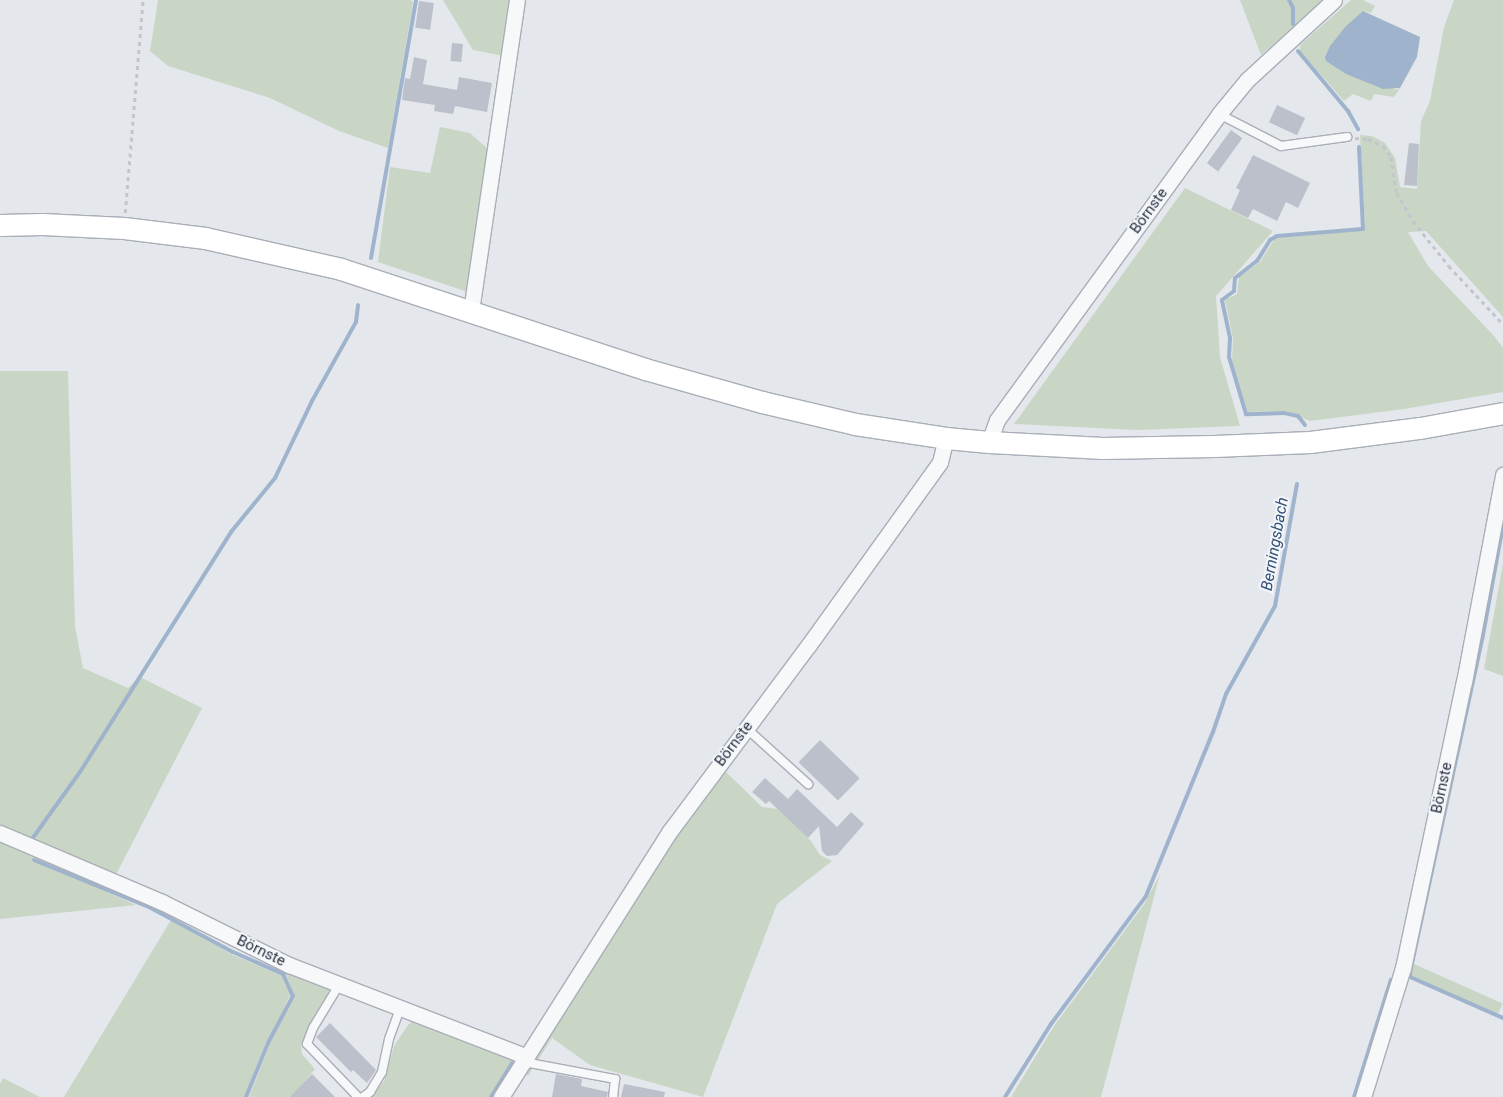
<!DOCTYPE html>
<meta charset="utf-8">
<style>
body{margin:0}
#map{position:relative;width:1503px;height:1097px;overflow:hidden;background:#e4e7ec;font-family:Roboto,sans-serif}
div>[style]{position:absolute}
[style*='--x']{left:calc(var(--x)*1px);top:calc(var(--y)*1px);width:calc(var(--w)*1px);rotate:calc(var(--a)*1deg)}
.green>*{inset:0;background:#c9d6c5;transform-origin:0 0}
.water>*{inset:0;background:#9fb4cc}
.stream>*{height:4px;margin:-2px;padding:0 2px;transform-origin:2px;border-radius:2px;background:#9fb4cc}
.building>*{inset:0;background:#bbc0ca;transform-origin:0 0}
.path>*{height:2.5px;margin-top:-1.25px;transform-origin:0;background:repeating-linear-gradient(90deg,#c2c5cb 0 4px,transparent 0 8px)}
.roads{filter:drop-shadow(1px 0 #a9aeb7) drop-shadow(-1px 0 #a9aeb7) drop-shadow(0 1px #a9aeb7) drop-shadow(0 -1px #a9aeb7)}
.service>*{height:8px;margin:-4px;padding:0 4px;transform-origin:4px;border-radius:4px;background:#f7f8fa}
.minor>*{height:15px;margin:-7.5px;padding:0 7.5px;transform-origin:7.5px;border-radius:7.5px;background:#f7f8fa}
.secondary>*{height:21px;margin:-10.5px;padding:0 10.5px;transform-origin:10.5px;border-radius:10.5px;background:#fff}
span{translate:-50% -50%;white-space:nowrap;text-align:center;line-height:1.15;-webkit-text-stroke:4px #f4f6f9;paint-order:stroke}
.street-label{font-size:15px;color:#2b3445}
.water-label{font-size:16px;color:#34527a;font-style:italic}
</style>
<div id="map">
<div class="green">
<i style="clip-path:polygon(158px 0,411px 0,413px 3px,388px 148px,339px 131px,270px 98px,168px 66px,150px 51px)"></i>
<i style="clip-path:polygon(443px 0,512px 0,504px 56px,473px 50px)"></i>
<i style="clip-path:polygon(1240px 0,1325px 0,1261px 55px)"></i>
<i style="clip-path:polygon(1351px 0,1363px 0,1375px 6px,1371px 13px,1363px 11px,1395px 90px,1400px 88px,1394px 97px,1374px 94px,1371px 101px,1353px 94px,1344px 101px,1300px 51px,1300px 45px)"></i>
<i style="clip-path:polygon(1454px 0,1503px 0,1503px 317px,1426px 231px,1408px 232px,1428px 266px,1494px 336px,1503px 348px,1503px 392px,1404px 409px,1310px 421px,1286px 411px,1247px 412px,1232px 363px,1233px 339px,1225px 300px,1237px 294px,1239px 277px,1260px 262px,1275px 238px,1365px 230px,1360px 135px,1372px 136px,1385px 143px,1395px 158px,1400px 187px,1417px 189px,1421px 121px,1430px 101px,1444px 27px)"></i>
<i style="clip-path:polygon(440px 127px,470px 133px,490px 151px,468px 292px,378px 262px,390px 167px,430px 173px)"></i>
<i style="clip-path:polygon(1185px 188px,1273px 231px,1216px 296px,1220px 357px,1240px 426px,1137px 430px,1014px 424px)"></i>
<i style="clip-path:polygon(0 371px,68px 371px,75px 626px,83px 668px,128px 688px,140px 677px,202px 708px,107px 892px,136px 905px,0 919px)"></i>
<i style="clip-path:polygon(1503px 564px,1503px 676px,1484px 669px)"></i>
<i style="clip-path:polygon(725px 771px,762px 807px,778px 809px,811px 841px,820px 855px,832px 861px,777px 904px,703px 1097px,590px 1065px,552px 1038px,528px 1076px,525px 1073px,665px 850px,667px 851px)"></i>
<i style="clip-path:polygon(1160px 874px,1101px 1097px,1011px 1097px,1054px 1026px,1145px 903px)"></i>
<i style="clip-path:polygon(171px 920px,233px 955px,282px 976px,290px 995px,279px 1021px,266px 1042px,244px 1097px,64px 1097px)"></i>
<i style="left:1414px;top:964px;width:97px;height:12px;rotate:24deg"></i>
<i style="clip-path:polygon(285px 972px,330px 990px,330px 995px,304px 1038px,301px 1046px,302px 1054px,315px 1069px,292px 1097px,249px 1097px,270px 1043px,295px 997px)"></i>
<i style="clip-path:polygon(413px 1021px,509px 1056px,514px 1065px,494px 1097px,371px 1097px,384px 1081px,394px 1046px,408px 1025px)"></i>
<i style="clip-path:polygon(3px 1078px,40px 1097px,0 1097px,0 1084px)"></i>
</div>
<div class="water">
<i style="clip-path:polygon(1363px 11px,1420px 37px,1417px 57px,1400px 88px,1383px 89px,1346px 74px,1326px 61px,1325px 57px,1330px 46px,1346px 26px)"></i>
</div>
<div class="stream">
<i style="--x:1289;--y:0;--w:9;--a:63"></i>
<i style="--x:1293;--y:8;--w:16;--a:90"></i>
<i style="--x:1298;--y:51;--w:78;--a:50.2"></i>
<i style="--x:1348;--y:111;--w:21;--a:61"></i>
<i style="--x:371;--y:258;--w:262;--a:-80.1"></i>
<i style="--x:1305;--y:425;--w:11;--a:-128"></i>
<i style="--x:1298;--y:416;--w:14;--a:-168"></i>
<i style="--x:1284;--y:413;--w:38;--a:178"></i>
<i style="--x:1246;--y:414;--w:59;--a:-106.6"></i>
<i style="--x:1229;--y:357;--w:19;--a:-87"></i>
<i style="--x:1230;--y:338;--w:39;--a:-102"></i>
<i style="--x:1222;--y:300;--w:15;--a:-37"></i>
<i style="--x:1234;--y:291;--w:13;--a:-86"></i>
<i style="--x:1235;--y:278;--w:28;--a:-38"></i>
<i style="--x:1257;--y:261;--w:25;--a:-58"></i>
<i style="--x:1270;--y:240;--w:8;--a:-30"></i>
<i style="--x:1277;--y:236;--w:86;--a:-4.7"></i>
<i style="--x:1363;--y:229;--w:82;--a:-92.8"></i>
<i style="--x:1503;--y:525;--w:112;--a:100.3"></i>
<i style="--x:1483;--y:635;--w:345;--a:102.2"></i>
<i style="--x:1410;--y:972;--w:5;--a:90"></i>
<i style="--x:1410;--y:977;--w:102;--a:23.8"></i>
<i style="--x:32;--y:839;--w:82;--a:-54.4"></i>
<i style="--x:80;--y:772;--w:284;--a:-57.8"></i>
<i style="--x:231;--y:532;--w:70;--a:-50.8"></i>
<i style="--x:275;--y:478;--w:85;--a:-64.3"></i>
<i style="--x:312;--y:401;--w:90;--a:-60.9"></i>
<i style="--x:356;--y:322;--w:17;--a:-83"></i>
<i style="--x:34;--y:860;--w:124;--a:22.2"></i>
<i style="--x:149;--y:907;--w:95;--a:28.2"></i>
<i style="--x:233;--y:952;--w:55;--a:23.7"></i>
<i style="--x:283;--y:974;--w:24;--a:66"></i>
<i style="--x:293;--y:996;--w:53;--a:118"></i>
<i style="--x:268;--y:1043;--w:58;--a:112.2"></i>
<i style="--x:491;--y:1097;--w:40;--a:-58"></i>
<i style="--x:1005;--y:1097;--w:86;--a:-57.8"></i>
<i style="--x:1051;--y:1024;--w:159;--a:-53.4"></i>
<i style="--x:1146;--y:896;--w:177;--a:-67.8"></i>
<i style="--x:1213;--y:732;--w:40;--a:-71.1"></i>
<i style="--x:1226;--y:694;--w:101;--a:-60.9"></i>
<i style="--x:1275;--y:606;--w:124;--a:-79.8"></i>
<i style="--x:1354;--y:1097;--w:123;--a:-72.5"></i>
</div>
<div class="building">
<i style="left:419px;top:1px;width:15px;height:27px;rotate:8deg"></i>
<i style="left:452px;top:43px;width:11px;height:18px;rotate:5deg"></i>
<i style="clip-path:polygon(414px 57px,427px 60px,423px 84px,457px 90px,459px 77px,492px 83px,487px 112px,455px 106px,453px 114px,434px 111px,435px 105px,402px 100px,405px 78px,410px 79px)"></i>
<i style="left:1277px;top:105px;width:31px;height:19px;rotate:25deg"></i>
<i style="left:1231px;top:130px;width:14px;height:41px;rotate:36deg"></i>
<i style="clip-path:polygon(1409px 143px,1419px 144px,1417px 186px,1404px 185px)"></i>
<i style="clip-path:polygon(1253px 155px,1310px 183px,1298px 208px,1286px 202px,1277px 221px,1253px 209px,1248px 218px,1231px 210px,1240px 190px,1236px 188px)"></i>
<i style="left:820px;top:740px;width:55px;height:31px;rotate:44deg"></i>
<i style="clip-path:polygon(765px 778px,788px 799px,797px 789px,837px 827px,851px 812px,864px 824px,837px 855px,827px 856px,822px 851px,819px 826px,808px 838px,769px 801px,766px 804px,752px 792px)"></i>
<i style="clip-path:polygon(330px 1023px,376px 1070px,367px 1083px,353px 1070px,351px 1072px,316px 1037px)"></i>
<i style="clip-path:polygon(312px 1074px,335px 1097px,290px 1097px)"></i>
<i style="clip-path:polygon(556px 1074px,582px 1079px,581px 1086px,608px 1092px,607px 1097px,552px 1097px)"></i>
<i style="clip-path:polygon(624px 1084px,665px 1092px,664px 1097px,621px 1097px)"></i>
</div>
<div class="path">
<i style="--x:1355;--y:138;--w:13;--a:4"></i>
<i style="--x:1368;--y:139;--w:17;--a:25"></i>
<i style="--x:1383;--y:146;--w:14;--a:54"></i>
<i style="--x:1391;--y:157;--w:36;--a:81"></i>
<i style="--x:1397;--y:193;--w:32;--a:60"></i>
<i style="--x:1413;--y:221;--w:58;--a:51.3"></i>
<i style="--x:1449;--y:266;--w:79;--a:47"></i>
<i style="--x:125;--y:213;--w:214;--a:-85.2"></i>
</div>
<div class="roads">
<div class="service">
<i style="--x:1219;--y:114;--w:70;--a:27.3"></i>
<i style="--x:1281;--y:146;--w:67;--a:-7.8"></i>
<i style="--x:746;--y:728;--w:84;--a:42.1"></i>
<i style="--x:339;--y:985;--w:50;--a:121.2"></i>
<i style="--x:313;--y:1028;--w:17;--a:111"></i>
<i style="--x:307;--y:1044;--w:74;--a:46.1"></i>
<i style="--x:524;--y:1062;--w:93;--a:10.6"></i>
<i style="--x:615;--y:1079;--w:18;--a:96"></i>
<i style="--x:363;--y:1097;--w:9;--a:-36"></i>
<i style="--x:370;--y:1092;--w:23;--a:-59"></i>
<i style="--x:382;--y:1072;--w:34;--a:-78"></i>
<i style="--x:389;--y:1039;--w:33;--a:-70"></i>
</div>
<div class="minor">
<i style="--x:471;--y:311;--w:314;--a:-81.6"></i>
<i style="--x:989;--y:442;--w:23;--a:-70"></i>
<i style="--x:997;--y:420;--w:378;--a:-54"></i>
<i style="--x:1219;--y:114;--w:44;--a:-50.5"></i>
<i style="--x:1247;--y:80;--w:118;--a:-42.6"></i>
<i style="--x:0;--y:833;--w:176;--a:23.1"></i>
<i style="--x:162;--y:902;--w:142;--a:26.4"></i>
<i style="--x:289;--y:965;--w:255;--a:21.1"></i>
<i style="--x:501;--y:1097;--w:315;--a:-57.6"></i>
<i style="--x:670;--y:831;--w:231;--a:-53.3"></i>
<i style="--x:808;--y:646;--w:226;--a:-54.3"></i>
<i style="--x:940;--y:462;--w:25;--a:-76"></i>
<i style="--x:1363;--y:1097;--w:135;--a:-72.8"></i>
<i style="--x:1403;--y:968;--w:292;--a:-78"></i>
<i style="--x:1464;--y:682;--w:211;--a:-79.3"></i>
</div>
<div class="secondary">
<i style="--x:0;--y:225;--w:42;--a:-1.4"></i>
<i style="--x:42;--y:224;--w:82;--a:2.8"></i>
<i style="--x:124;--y:228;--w:82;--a:7"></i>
<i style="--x:205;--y:238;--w:139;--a:12.8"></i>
<i style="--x:341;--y:269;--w:320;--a:18.2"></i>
<i style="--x:645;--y:369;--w:122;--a:15.8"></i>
<i style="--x:762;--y:402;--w:96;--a:13.3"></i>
<i style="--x:855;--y:424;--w:92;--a:8.7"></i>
<i style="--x:946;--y:438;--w:43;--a:5.3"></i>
<i style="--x:989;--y:442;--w:114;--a:3"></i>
<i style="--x:1103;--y:448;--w:111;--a:-1"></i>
<i style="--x:1214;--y:446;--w:96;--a:-2.4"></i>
<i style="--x:1310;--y:442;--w:111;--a:-7.3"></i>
<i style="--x:1420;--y:428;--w:84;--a:-10.2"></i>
</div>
</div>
<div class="street-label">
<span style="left:1149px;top:211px;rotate:-54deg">Börnste</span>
<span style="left:734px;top:744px;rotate:-53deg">Börnste</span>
<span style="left:1442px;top:788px;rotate:-78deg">Börnste</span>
<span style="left:261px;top:951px;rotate:26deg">Börnste</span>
</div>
<div class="water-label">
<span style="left:1275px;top:544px;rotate:-80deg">Berningsbach</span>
</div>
</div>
